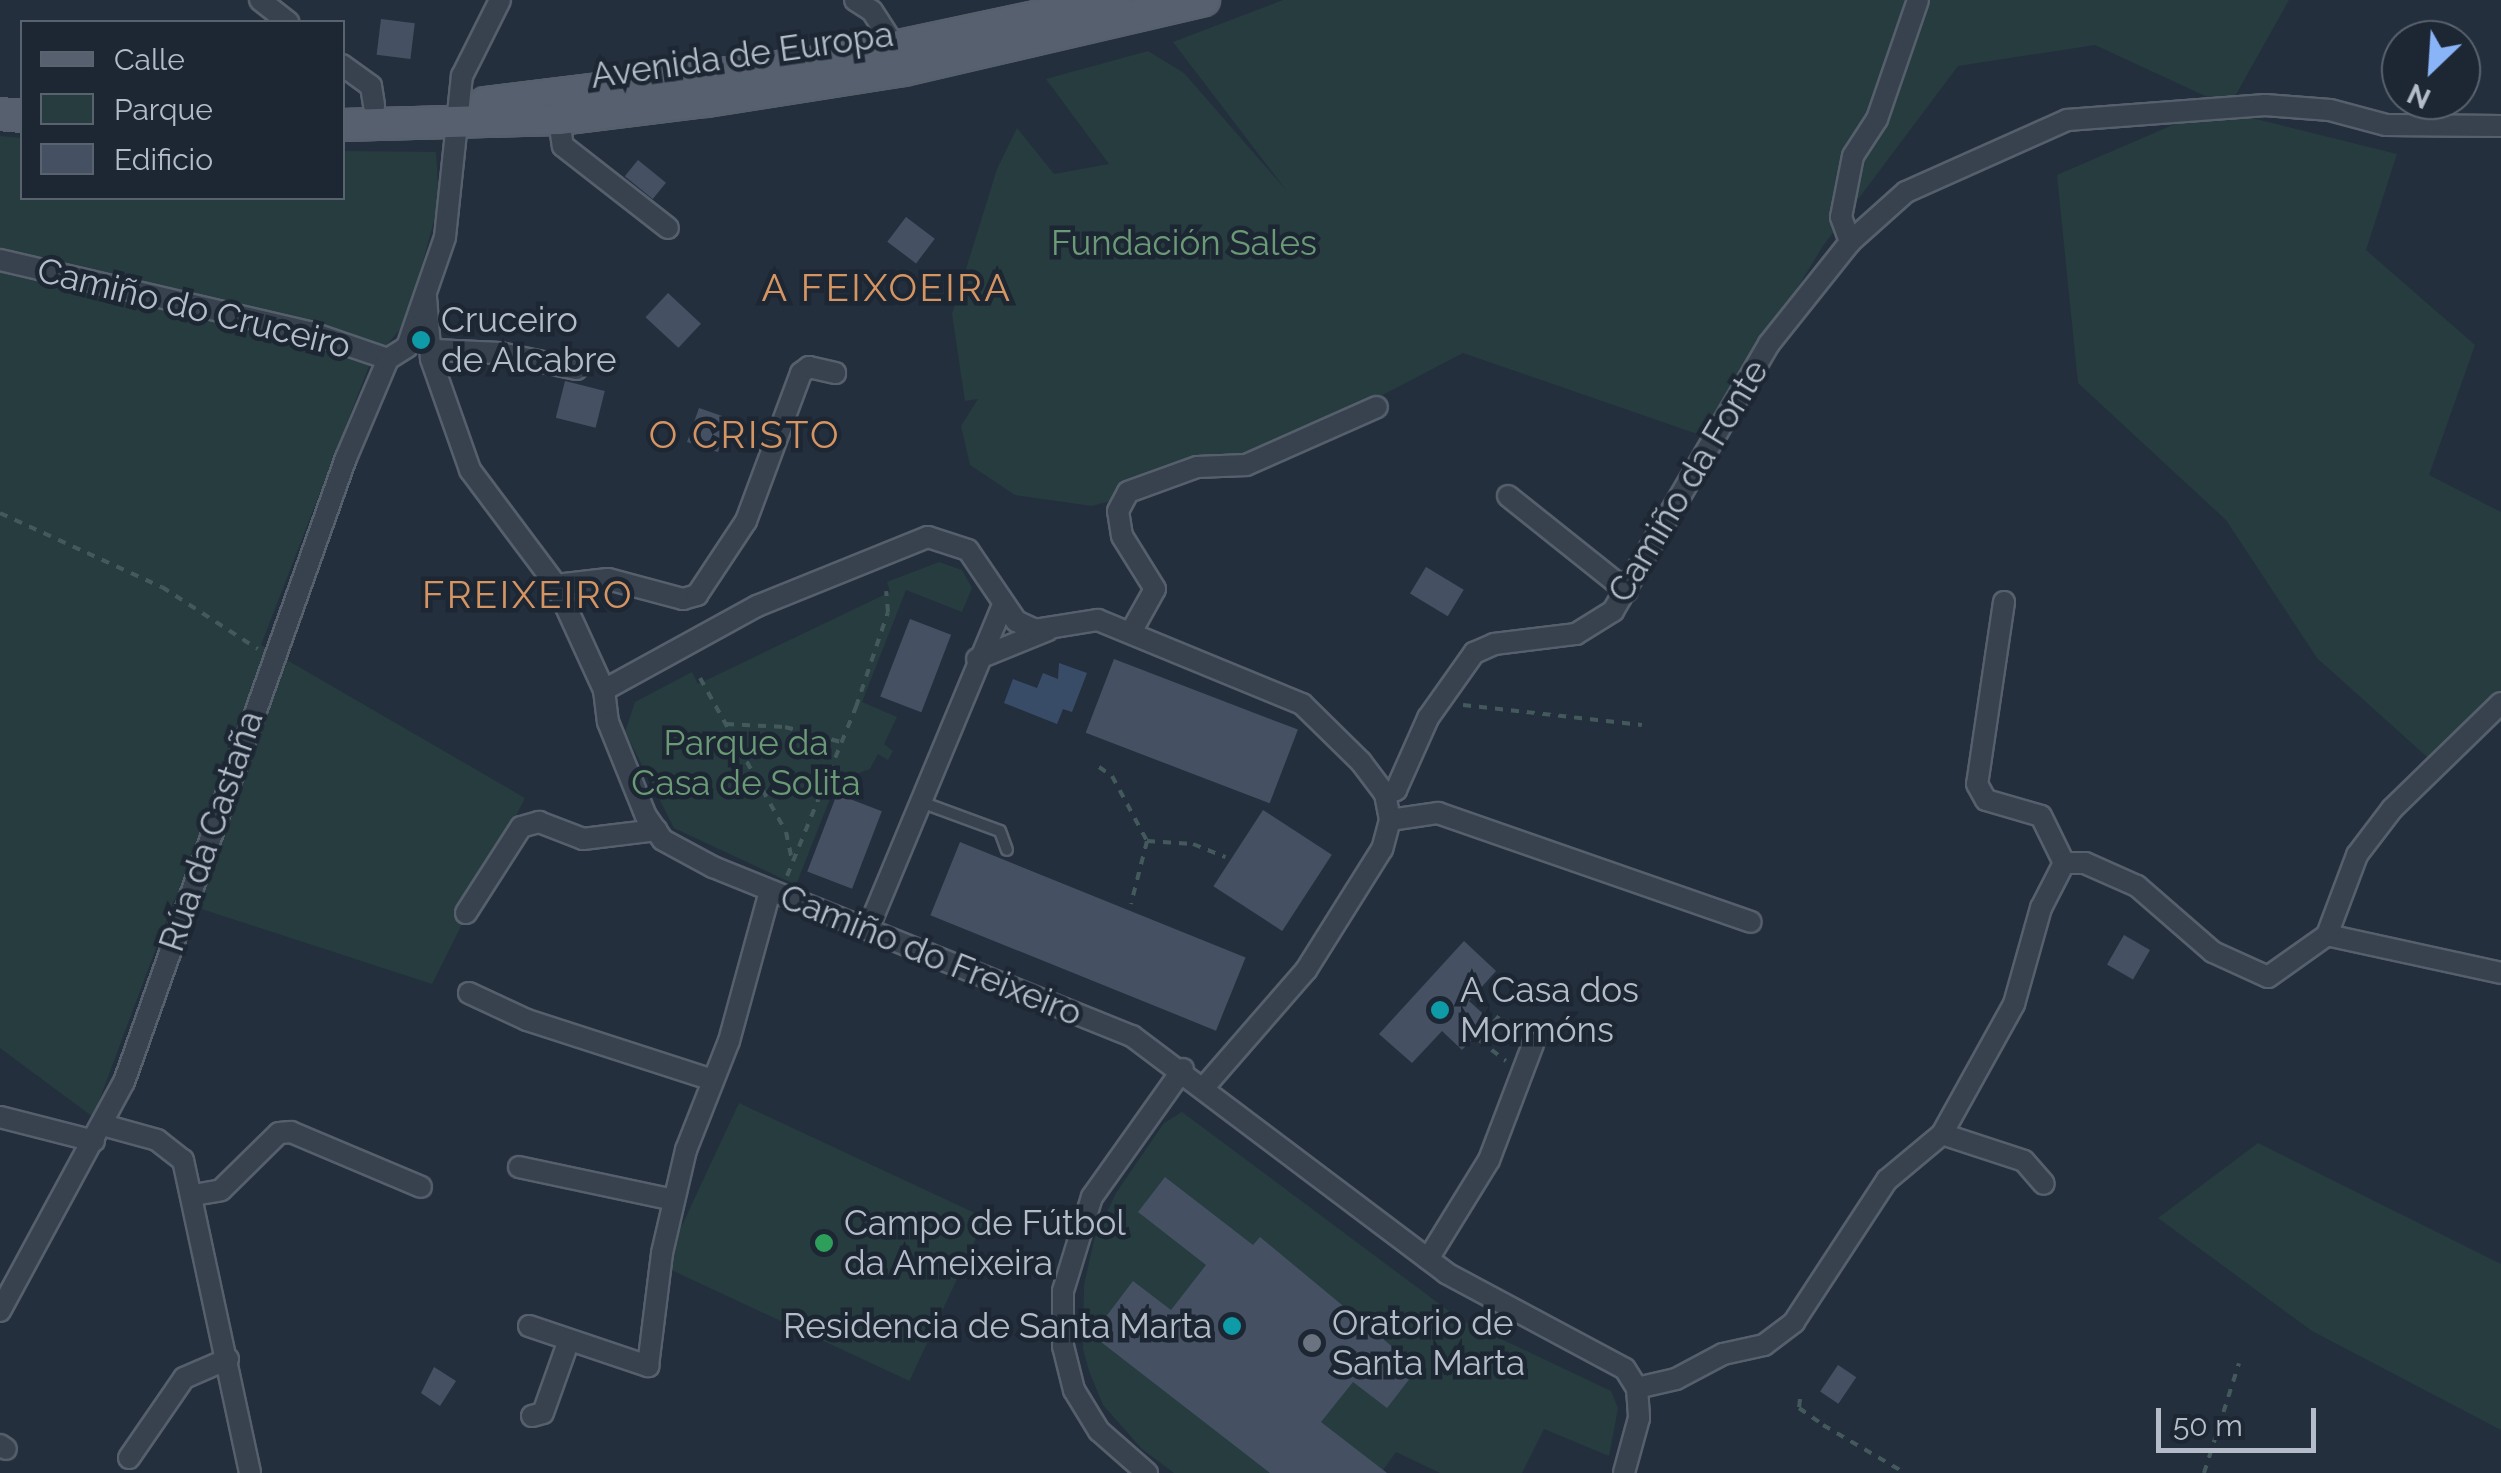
<!DOCTYPE html>
<meta charset="utf-8">
<style>
body{margin:0}
#map{position:relative;width:2501px;height:1473px;overflow:hidden;background:#242f3e;font-family:Raleway,sans-serif}
div>[style]{position:absolute}
[style*='--x']{left:calc(var(--x)*1px);top:calc(var(--y)*1px);width:calc(var(--w)*1px);rotate:calc(var(--a)*1deg)}
.green>*{inset:0;background:#263c3f;transform-origin:0 0}
.water>*{inset:0;background:#394c67}
.building>*{inset:0;background:#455162;transform-origin:0 0}
.path>*{height:4px;margin-top:-2px;transform-origin:0;background:repeating-linear-gradient(90deg,#44595c 0 8px,transparent 0 16px)}
.roads{filter:drop-shadow(2px 0 #565f6c) drop-shadow(-2px 0 #565f6c) drop-shadow(0 2px #565f6c) drop-shadow(0 -2px #565f6c)}
.lane>*{height:10px;margin:-5px;padding:0 5px;transform-origin:5px;border-radius:5px;background:#38414e}
.street>*{height:20px;margin:-10px;padding:0 10px;transform-origin:10px;border-radius:10px;background:#38414e}
.primary>*{height:30px;margin:-15px;padding:0 15px;transform-origin:15px;border-radius:15px;background:#56606e}
.dots>*{width:28px;height:28px;translate:-50% -50%;box-sizing:border-box;border:5px solid #1d2633;border-radius:50%}
span{translate:-50% -50%;white-space:nowrap;text-align:center;line-height:1.15;-webkit-text-stroke:9px #1d2633;paint-order:stroke}
.street-label{font-size:35px;color:#b4bcc9}
.park-label{font-size:35px;color:#6b9a76}
.poi-label{font-size:35px;color:#b4bcc9}
.left{translate:0 -50%;text-align:left}
.right{translate:-100% -50%;text-align:right}
.neighbourhood-label{font-size:38px;color:#d59563;letter-spacing:2.5px}
.legend{position:absolute;left:20px;top:20px;width:325px;height:180px;box-sizing:border-box;background:#1d2633;border:2px solid #59626f;margin:0;padding:12px 18px;list-style:none;font-size:30px;color:#b4bcc9}
.legend li{display:flex;align-items:center;gap:20px;height:50px}
.legend b{width:50px;border:2px solid #59626f}
.north{position:absolute;left:2381px;top:20px;width:100px;height:100px;box-sizing:border-box;background:#1d2633;border:2px solid #59626f;border-radius:50%;rotate:205deg;font-size:28px;font-weight:700;line-height:40px;text-align:center;color:#b4bcc9}
.north::after{content:'';display:block;margin:auto;width:35px;height:45px;background:#8ab4f8;clip-path:polygon(50% 0,100% 100%,50% 72%,0 100%)}
.scale{position:absolute;left:2156px;top:1408px;width:160px;height:45px;box-sizing:border-box;border:5px solid #b4bcc9;border-top:0;padding-left:12px;font-size:30px;line-height:35px;white-space:nowrap;color:#b4bcc9;-webkit-text-stroke:8px #1d2633;paint-order:stroke}
</style>
<div id="map">
<div class="green">
<i style="clip-path:polygon(1283px 0,2289px 0,2229px 107px,2095px 45px,1958px 66px,1823px 246px,1706px 437px,1463px 353px,1254px 462px,1092px 506px,1015px 495px,970px 465px,961px 426px,978px 399px,965px 401px,952px 314px,997px 169px,1017px 128px,1054px 174px,1109px 164px,1046px 79px,1148px 51px,1184px 73px,1286px 190px,1173px 42px)"></i>
<i style="clip-path:polygon(2212px 108px,2397px 154px,2366px 250px,2475px 345px,2429px 475px,2501px 512px,2501px 699px,2436px 765px,2317px 658px,2226px 520px,2078px 383px,2057px 175px)"></i>
<i style="clip-path:polygon(0 136px,22px 138px,22px 198px,342px 198px,343px 151px,436px 152px,439px 202px,407px 321px,369px 366px,261px 645px,525px 798px,432px 984px,174px 900px,93px 1117px,0 1048px)"></i>
<i style="clip-path:polygon(939px 562px,962px 570px,972px 588px,962px 612px,906px 590px,862px 702px,897px 717px,884px 744px,893px 751px,888px 760px,878px 754px,870px 769px,837px 781px,796px 885px,674px 828px,625px 732px,635px 702px,692px 672px,698px 684px,890px 592px,887px 582px)"></i>
<i style="left:739px;top:1103px;width:272px;height:180px;rotate:25deg"></i>
<i style="clip-path:polygon(1182px 1112px,1461px 1320px,1611px 1391px,1618px 1408px,1609px 1456px,1544px 1429px,1522px 1473px,1440px 1473px,1396px 1452px,1381px 1473px,1174px 1473px,1142px 1449px,1103px 1405px,1089px 1371px,1083px 1349px,1084px 1285px,1094px 1240px,1116px 1193px,1164px 1123px)"></i>
<i style="clip-path:polygon(2258px 1143px,2501px 1264px,2501px 1430px,2312px 1331px,2158px 1218px)"></i>
</div>
<div class="water">
<i style="clip-path:polygon(1059px 663px,1087px 673px,1072px 712px,1063px 709px,1057px 724px,1004px 703px,1013px 679px,1037px 688px,1043px 673px,1058px 679px)"></i>
</div>
<div class="building">
<i style="left:381px;top:19px;width:34px;height:36px;rotate:7deg"></i>
<i style="left:638px;top:160px;width:36px;height:21px;rotate:39deg"></i>
<i style="left:906px;top:217px;width:36px;height:31px;rotate:37deg"></i>
<i style="left:668px;top:293px;width:45px;height:33px;rotate:43deg"></i>
<i style="left:565px;top:381px;width:41px;height:38px;rotate:14deg"></i>
<i style="clip-path:polygon(699px 408px,722px 416px,717px 429px,725px 431px,718px 452px,687px 442px)"></i>
<i style="left:1426px;top:567px;width:44px;height:31px;rotate:31deg"></i>
<i style="left:910px;top:619px;width:44px;height:83px;rotate:21deg"></i>
<i style="left:1114px;top:659px;width:197px;height:79px;rotate:21deg"></i>
<i style="left:837px;top:794px;width:48px;height:83px;rotate:21deg"></i>
<i style="left:1263px;top:810px;width:82px;height:91px;rotate:33deg"></i>
<i style="left:960px;top:842px;width:308px;height:79px;rotate:22deg"></i>
<i style="left:2124px;top:935px;width:30px;height:34px;rotate:30deg"></i>
<i style="clip-path:polygon(1464px 941px,1496px 971px,1469px 1001px,1490px 1020px,1462px 1050px,1442px 1031px,1412px 1063px,1379px 1034px)"></i>
<i style="clip-path:polygon(1165px 1177px,1253px 1245px,1260px 1237px,1418px 1368px,1387px 1408px,1353px 1382px,1321px 1422px,1387px 1473px,1270px 1473px,1092px 1335px,1133px 1281px,1171px 1310px,1206px 1265px,1138px 1212px)"></i>
<i style="left:1838px;top:1365px;width:22px;height:32px;rotate:34deg"></i>
<i style="clip-path:polygon(434px 1367px,456px 1381px,440px 1406px,421px 1393px)"></i>
</div>
<div class="path">
<i style="--x:0;--y:513;--w:178;--a:24.6"></i>
<i style="--x:162;--y:587;--w:114;--a:32.9"></i>
<i style="--x:700;--y:678;--w:176;--a:60.8"></i>
<i style="--x:786;--y:832;--w:29;--a:78"></i>
<i style="--x:1463;--y:705;--w:180;--a:6.4"></i>
<i style="--x:726;--y:724;--w:59;--a:2.9"></i>
<i style="--x:785;--y:727;--w:58;--a:15"></i>
<i style="--x:1099;--y:767;--w:16;--a:35"></i>
<i style="--x:1112;--y:776;--w:74;--a:61.7"></i>
<i style="--x:1147;--y:841;--w:65;--a:104.3"></i>
<i style="--x:1147;--y:841;--w:46;--a:3.7"></i>
<i style="--x:1193;--y:844;--w:35;--a:22"></i>
<i style="--x:787;--y:876;--w:183;--a:-67.8"></i>
<i style="--x:856;--y:707;--w:100;--a:-71.4"></i>
<i style="--x:888;--y:612;--w:21;--a:-95"></i>
<i style="--x:1499;--y:1016;--w:31;--a:130"></i>
<i style="--x:1479;--y:1040;--w:34;--a:38"></i>
<i style="--x:1800;--y:1399;--w:9;--a:96"></i>
<i style="--x:1799;--y:1408;--w:29;--a:35"></i>
<i style="--x:1823;--y:1425;--w:95;--a:30.3"></i>
<i style="--x:2204;--y:1473;--w:115;--a:-72.3"></i>
</div>
<div class="roads">
<div class="lane">
<i style="--x:921;--y:802;--w:84;--a:20.2"></i>
<i style="--x:1000;--y:831;--w:20;--a:70"></i>
</div>
<div class="street">
<i style="--x:260;--y:0;--w:36;--a:38"></i>
<i style="--x:855;--y:0;--w:20;--a:33"></i>
<i style="--x:872;--y:11;--w:44;--a:57"></i>
<i style="--x:1918;--y:0;--w:126;--a:109"></i>
<i style="--x:1877;--y:119;--w:44;--a:123"></i>
<i style="--x:1853;--y:156;--w:62;--a:101.1"></i>
<i style="--x:1841;--y:217;--w:27;--a:70"></i>
<i style="--x:1850;--y:242;--w:75;--a:-41.8"></i>
<i style="--x:1906;--y:192;--w:176;--a:-24.1"></i>
<i style="--x:2067;--y:120;--w:199;--a:-4.3"></i>
<i style="--x:2265;--y:105;--w:65;--a:4.4"></i>
<i style="--x:2330;--y:110;--w:58;--a:15"></i>
<i style="--x:2386;--y:125;--w:115;--a:0.5"></i>
<i style="--x:342;--y:65;--w:36;--a:36"></i>
<i style="--x:371;--y:86;--w:20;--a:81"></i>
<i style="--x:559;--y:119;--w:27;--a:82"></i>
<i style="--x:563;--y:146;--w:133;--a:38"></i>
<i style="--x:0;--y:260;--w:317;--a:13.1"></i>
<i style="--x:309;--y:332;--w:83;--a:18.9"></i>
<i style="--x:426;--y:297;--w:62;--a:85.4"></i>
<i style="--x:431;--y:359;--w:118;--a:70.6"></i>
<i style="--x:470;--y:470;--w:144;--a:53.2"></i>
<i style="--x:556;--y:585;--w:115;--a:65.4"></i>
<i style="--x:604;--y:690;--w:32;--a:83"></i>
<i style="--x:608;--y:722;--w:101;--a:68"></i>
<i style="--x:646;--y:816;--w:29;--a:55"></i>
<i style="--x:663;--y:840;--w:57;--a:28.4"></i>
<i style="--x:713;--y:867;--w:452;--a:22"></i>
<i style="--x:1132;--y:1036;--w:393;--a:37"></i>
<i style="--x:1446;--y:1273;--w:203;--a:28.2"></i>
<i style="--x:1625;--y:1369;--w:22;--a:58"></i>
<i style="--x:1637;--y:1388;--w:30;--a:86"></i>
<i style="--x:1639;--y:1418;--w:57;--a:105.3"></i>
<i style="--x:434;--y:350;--w:66;--a:2.6"></i>
<i style="--x:500;--y:353;--w:78;--a:11.9"></i>
<i style="--x:1508;--y:496;--w:152;--a:38.6"></i>
<i style="--x:556;--y:585;--w:52;--a:-6.6"></i>
<i style="--x:608;--y:579;--w:78;--a:14.9"></i>
<i style="--x:683;--y:599;--w:15;--a:-16"></i>
<i style="--x:697;--y:595;--w:89;--a:-56.5"></i>
<i style="--x:746;--y:521;--w:158;--a:-69.6"></i>
<i style="--x:801;--y:373;--w:10;--a:-37"></i>
<i style="--x:809;--y:367;--w:27;--a:13"></i>
<i style="--x:2004;--y:602;--w:184;--a:98.4"></i>
<i style="--x:1977;--y:784;--w:18;--a:61"></i>
<i style="--x:1986;--y:800;--w:57;--a:16.2"></i>
<i style="--x:2041;--y:816;--w:52;--a:63.9"></i>
<i style="--x:1131;--y:632;--w:49;--a:-60.8"></i>
<i style="--x:1155;--y:589;--w:62;--a:-121.9"></i>
<i style="--x:1122;--y:536;--w:25;--a:-99"></i>
<i style="--x:1118;--y:511;--w:21;--a:-62"></i>
<i style="--x:1128;--y:492;--w:73;--a:-19.9"></i>
<i style="--x:1197;--y:467;--w:49;--a:-2.3"></i>
<i style="--x:1246;--y:465;--w:143;--a:-23.9"></i>
<i style="--x:977;--y:659;--w:77;--a:-22.2"></i>
<i style="--x:604;--y:690;--w:175;--a:-28.8"></i>
<i style="--x:757;--y:606;--w:184;--a:-22"></i>
<i style="--x:928;--y:537;--w:42;--a:18"></i>
<i style="--x:968;--y:550;--w:86;--a:55.9"></i>
<i style="--x:1016;--y:621;--w:21;--a:25"></i>
<i style="--x:1035;--y:630;--w:64;--a:-9"></i>
<i style="--x:1098;--y:620;--w:221;--a:22.4"></i>
<i style="--x:1302;--y:704;--w:83;--a:44.5"></i>
<i style="--x:1361;--y:762;--w:40;--a:53"></i>
<i style="--x:1385;--y:794;--w:26;--a:79"></i>
<i style="--x:1390;--y:820;--w:30;--a:105"></i>
<i style="--x:1382;--y:849;--w:143;--a:122.1"></i>
<i style="--x:1306;--y:970;--w:154;--a:131"></i>
<i style="--x:1385;--y:794;--w:12;--a:-20"></i>
<i style="--x:1396;--y:790;--w:79;--a:-66"></i>
<i style="--x:1428;--y:718;--w:80;--a:-54.7"></i>
<i style="--x:1474;--y:653;--w:22;--a:-24"></i>
<i style="--x:1494;--y:644;--w:83;--a:-7"></i>
<i style="--x:1576;--y:634;--w:44;--a:-31.9"></i>
<i style="--x:1613;--y:611;--w:309;--a:-59.7"></i>
<i style="--x:1769;--y:344;--w:130;--a:-51.5"></i>
<i style="--x:1390;--y:820;--w:49;--a:-8.3"></i>
<i style="--x:1438;--y:813;--w:331;--a:19.2"></i>
<i style="--x:466;--y:913;--w:102;--a:-57.4"></i>
<i style="--x:521;--y:827;--w:19;--a:-16"></i>
<i style="--x:539;--y:822;--w:47;--a:21.1"></i>
<i style="--x:583;--y:839;--w:74;--a:-7"></i>
<i style="--x:868;--y:929;--w:351;--a:-67.4"></i>
<i style="--x:2327;--y:935;--w:178;--a:12.3"></i>
<i style="--x:469;--y:993;--w:64;--a:25"></i>
<i style="--x:527;--y:1020;--w:195;--a:17.9"></i>
<i style="--x:0;--y:1117;--w:97;--a:14.3"></i>
<i style="--x:103;--y:1125;--w:56;--a:15.5"></i>
<i style="--x:157;--y:1140;--w:33;--a:38"></i>
<i style="--x:183;--y:1160;--w:320;--a:77.9"></i>
<i style="--x:1942;--y:1134;--w:86;--a:18.2"></i>
<i style="--x:2024;--y:1161;--w:30;--a:49"></i>
<i style="--x:519;--y:1167;--w:158;--a:12"></i>
<i style="--x:194;--y:1195;--w:27;--a:-10"></i>
<i style="--x:221;--y:1190;--w:81;--a:-44.5"></i>
<i style="--x:279;--y:1133;--w:12;--a:-5"></i>
<i style="--x:291;--y:1132;--w:141;--a:22.9"></i>
<i style="--x:1428;--y:1259;--w:116;--a:-58.4"></i>
<i style="--x:1489;--y:1160;--w:124;--a:-69.2"></i>
<i style="--x:0;--y:1311;--w:260;--a:-61.6"></i>
<i style="--x:124;--y:1082;--w:662;--a:-70.42"></i>
<i style="--x:346;--y:458;--w:108;--a:-67"></i>
<i style="--x:388;--y:359;--w:22;--a:-32"></i>
<i style="--x:407;--y:347;--w:116;--a:-70.9"></i>
<i style="--x:445;--y:237;--w:162;--a:-84"></i>
<i style="--x:462;--y:76;--w:85;--a:-63.4"></i>
<i style="--x:529;--y:1326;--w:126;--a:18.6"></i>
<i style="--x:648;--y:1366;--w:114;--a:-82.9"></i>
<i style="--x:662;--y:1253;--w:106;--a:-76.9"></i>
<i style="--x:686;--y:1150;--w:117;--a:-68.5"></i>
<i style="--x:729;--y:1041;--w:156;--a:-74.7"></i>
<i style="--x:1637;--y:1388;--w:40;--a:-13"></i>
<i style="--x:1676;--y:1379;--w:53;--a:-28"></i>
<i style="--x:1723;--y:1354;--w:42;--a:-12.4"></i>
<i style="--x:1764;--y:1345;--w:38;--a:-37"></i>
<i style="--x:1794;--y:1322;--w:170;--a:-56.8"></i>
<i style="--x:1887;--y:1180;--w:72;--a:-39.9"></i>
<i style="--x:1942;--y:1134;--w:149;--a:-61"></i>
<i style="--x:2014;--y:1004;--w:100;--a:-74.3"></i>
<i style="--x:2041;--y:908;--w:51;--a:-62.9"></i>
<i style="--x:2064;--y:863;--w:21;--a:0"></i>
<i style="--x:2085;--y:863;--w:57;--a:23.9"></i>
<i style="--x:2137;--y:886;--w:101;--a:41"></i>
<i style="--x:2213;--y:952;--w:60;--a:24.4"></i>
<i style="--x:2268;--y:977;--w:72;--a:-35.4"></i>
<i style="--x:2327;--y:935;--w:85;--a:-69.4"></i>
<i style="--x:2357;--y:855;--w:58;--a:-52.7"></i>
<i style="--x:2392;--y:809;--w:152;--a:-44.2"></i>
<i style="--x:532;--y:1416;--w:11;--a:-15"></i>
<i style="--x:543;--y:1413;--w:77;--a:-70.4"></i>
<i style="--x:0;--y:1445;--w:7;--a:34"></i>
<i style="--x:129;--y:1458;--w:97;--a:-55.5"></i>
<i style="--x:184;--y:1378;--w:48;--a:-23.4"></i>
<i style="--x:1147;--y:1473;--w:64;--a:-138.8"></i>
<i style="--x:1099;--y:1431;--w:48;--a:-121.4"></i>
<i style="--x:1074;--y:1390;--w:45;--a:-104"></i>
<i style="--x:1063;--y:1346;--w:55;--a:-90"></i>
<i style="--x:1063;--y:1291;--w:98;--a:-72.9"></i>
<i style="--x:1092;--y:1197;--w:157;--a:-54.6"></i>
</div>
<div class="primary">
<i style="--x:485;--y:103;--w:346;--a:-7"></i>
<i style="--x:828;--y:61;--w:293;--a:-12"></i>
<i style="--x:0;--y:114;--w:22;--a:5"></i>
<i style="--x:342;--y:125;--w:217;--a:-1.6"></i>
<i style="--x:559;--y:119;--w:148;--a:-7"></i>
<i style="--x:706;--y:101;--w:200;--a:-8.9"></i>
<i style="--x:904;--y:70;--w:308;--a:-13.1"></i>
</div>
</div>
<div class="dots">
<i style="left:421px;top:340px;background:#0f9aa8"></i>
<i style="left:1440px;top:1010px;background:#0f9aa8"></i>
<i style="left:824px;top:1243px;background:#2e9e5b"></i>
<i style="left:1232px;top:1326px;background:#0f9aa8"></i>
<i style="left:1312px;top:1343px;background:#6b7280"></i>
</div>
<div class="street-label">
<span style="left:742px;top:55px;rotate:-8deg">Avenida de Europa</span>
<span style="left:194px;top:308px;rotate:14deg">Camiño do Cruceiro</span>
<span style="left:1688px;top:481px;rotate:-59deg">Camiño da Fonte</span>
<span style="left:211px;top:831px;rotate:-71deg">Rúa da Castaña</span>
<span style="left:931px;top:955px;rotate:22deg">Camiño do Freixeiro</span>
</div>
<div class="park-label">
<span style="left:1184px;top:243px">Fundación Sales</span>
<span style="left:746px;top:763px">Parque da<br>Casa de Solita</span>
</div>
<div class="poi-label">
<span class="left" style="left:441px;top:340px">Cruceiro<br>de Alcabre</span>
<span class="left" style="left:1460px;top:1010px">A Casa dos<br>Mormóns</span>
<span class="left" style="left:844px;top:1243px">Campo de Fútbol<br>da Ameixeira</span>
<span class="left" style="left:1332px;top:1343px">Oratorio de<br>Santa Marta</span>
<span class="right" style="left:1212px;top:1326px">Residencia de Santa Marta</span>
</div>
<div class="neighbourhood-label">
<span style="left:887px;top:288px">A FEIXOEIRA</span>
<span style="left:745px;top:435px">O CRISTO</span>
<span style="left:528px;top:595px">FREIXEIRO</span>
</div>
<ul class="legend">
<li><b style="height:12px;background:#56606e"></b>Calle</li>
<li><b style="height:28px;background:#263c3f"></b>Parque</li>
<li><b style="height:28px;background:#455162"></b>Edificio</li>
</ul>
<div class="north">N</div>
<div class="scale">50 m</div>
</div>
